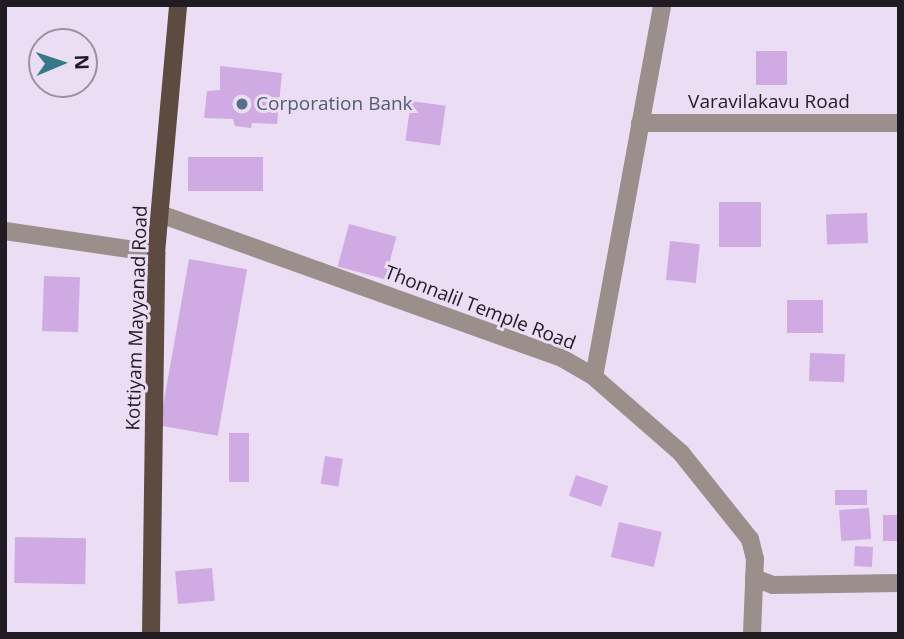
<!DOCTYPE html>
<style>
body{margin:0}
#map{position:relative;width:904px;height:639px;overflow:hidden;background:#ebddf3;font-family:"Open Sans",sans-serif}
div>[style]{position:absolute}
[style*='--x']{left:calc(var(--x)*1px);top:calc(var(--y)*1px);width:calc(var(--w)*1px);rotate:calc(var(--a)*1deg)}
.building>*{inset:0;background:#d0abe3;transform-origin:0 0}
.minor>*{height:18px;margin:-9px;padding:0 9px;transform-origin:9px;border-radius:9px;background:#9a8f8a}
.major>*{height:18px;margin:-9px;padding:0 9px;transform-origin:9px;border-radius:9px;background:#5d4b42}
.dots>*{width:19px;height:19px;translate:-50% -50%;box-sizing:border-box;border:4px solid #ebddf3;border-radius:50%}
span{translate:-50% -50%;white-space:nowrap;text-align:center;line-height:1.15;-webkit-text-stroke:6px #ebddf3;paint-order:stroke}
.street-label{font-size:19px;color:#211c24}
.service-label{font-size:19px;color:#4e5e75}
.left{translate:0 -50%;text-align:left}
.frame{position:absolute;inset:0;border:7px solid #211c24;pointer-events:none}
.north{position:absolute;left:28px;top:28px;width:70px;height:70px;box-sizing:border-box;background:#ebddf3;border:2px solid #9a90a0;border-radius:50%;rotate:88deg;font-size:19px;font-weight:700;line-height:28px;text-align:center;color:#211c24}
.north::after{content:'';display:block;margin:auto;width:24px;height:32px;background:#347986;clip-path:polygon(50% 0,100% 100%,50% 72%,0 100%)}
</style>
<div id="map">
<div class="building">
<i style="left:756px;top:51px;width:31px;height:34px"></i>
<i style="clip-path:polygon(220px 66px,282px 73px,277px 124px,252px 123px,251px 128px,235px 126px,233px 119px,204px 118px,207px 91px,220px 90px)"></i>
<i style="left:411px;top:101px;width:35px;height:40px;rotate:8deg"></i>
<i style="left:263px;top:157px;width:34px;height:75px;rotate:90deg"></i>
<i style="left:719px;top:202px;width:42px;height:45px"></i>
<i style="left:867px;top:213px;width:30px;height:41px;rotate:88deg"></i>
<i style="left:349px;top:224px;width:49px;height:44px;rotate:15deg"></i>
<i style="left:670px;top:241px;width:30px;height:39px;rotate:6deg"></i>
<i style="left:189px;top:259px;width:59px;height:169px;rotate:10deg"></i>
<i style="left:44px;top:276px;width:36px;height:55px;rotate:2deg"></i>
<i style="left:787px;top:300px;width:36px;height:33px"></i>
<i style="left:810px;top:353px;width:35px;height:28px;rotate:2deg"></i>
<i style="left:229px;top:433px;width:20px;height:49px"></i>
<i style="left:325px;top:456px;width:18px;height:28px;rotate:9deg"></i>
<i style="left:576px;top:475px;width:34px;height:22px;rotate:19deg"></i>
<i style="left:867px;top:490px;width:15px;height:32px;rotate:90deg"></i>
<i style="left:869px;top:508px;width:31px;height:30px;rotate:86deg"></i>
<i style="left:883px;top:515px;width:16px;height:26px"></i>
<i style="left:619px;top:522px;width:44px;height:36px;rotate:13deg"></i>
<i style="left:15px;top:537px;width:71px;height:46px;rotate:1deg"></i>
<i style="left:855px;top:546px;width:18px;height:20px;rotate:3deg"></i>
<i style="left:212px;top:568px;width:33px;height:37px;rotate:85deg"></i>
</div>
<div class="minor">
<i style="--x:640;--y:123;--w:259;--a:0"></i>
<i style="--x:160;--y:214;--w:425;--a:19.7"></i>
<i style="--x:560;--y:357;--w:39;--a:30"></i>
<i style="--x:594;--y:377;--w:116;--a:41.1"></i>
<i style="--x:681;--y:453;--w:110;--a:51.3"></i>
<i style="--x:750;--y:539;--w:21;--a:76"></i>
<i style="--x:755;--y:559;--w:75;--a:92.3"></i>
<i style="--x:5;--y:231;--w:153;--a:8.3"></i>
<i style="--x:594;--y:377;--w:378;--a:-79.6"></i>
<i style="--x:754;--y:578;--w:20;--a:20"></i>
<i style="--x:773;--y:585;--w:126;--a:-0.9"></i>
</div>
<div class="major">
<i style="--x:151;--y:634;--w:381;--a:-89.2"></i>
<i style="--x:156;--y:253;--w:249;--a:-84.9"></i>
</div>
<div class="dots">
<i style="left:242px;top:104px;background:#5c6f8a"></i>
</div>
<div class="street-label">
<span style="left:769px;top:102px">Varavilakavu Road</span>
<span style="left:480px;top:308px;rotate:21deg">Thonnalil Temple Road</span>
<span style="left:137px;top:318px;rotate:-88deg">Kottiyam Mayyanad Road</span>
</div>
<div class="service-label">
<span class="left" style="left:256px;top:104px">Corporation Bank</span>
</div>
<div class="frame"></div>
<div class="north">N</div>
</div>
